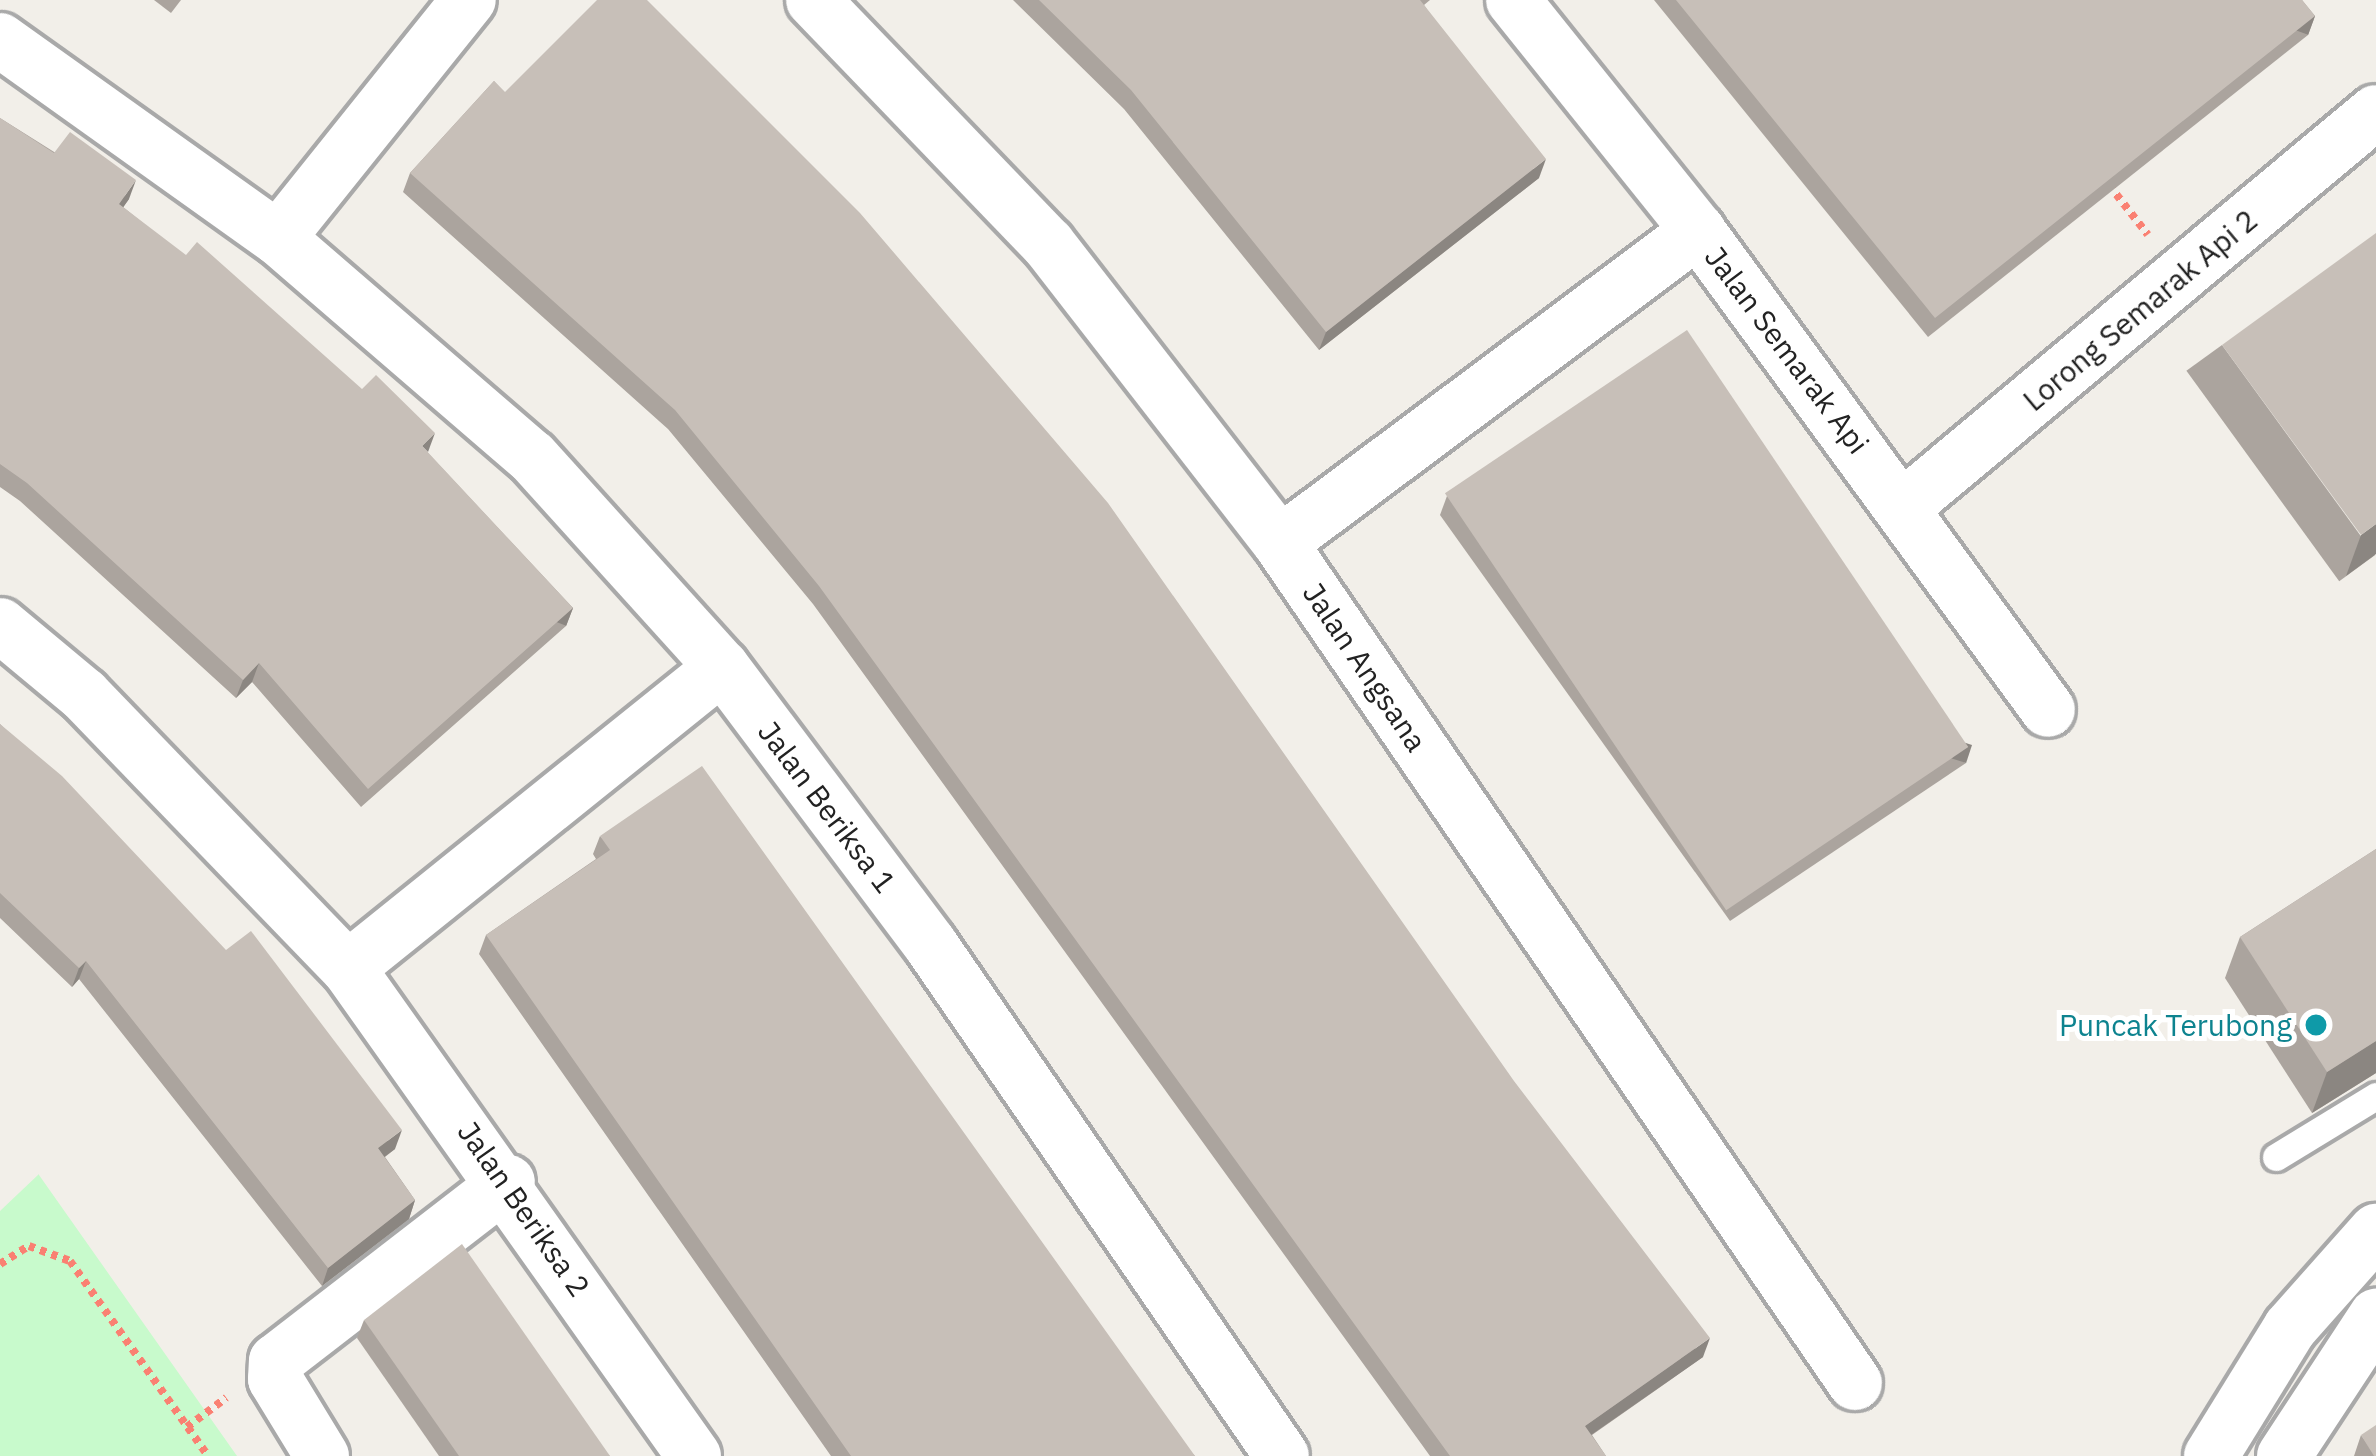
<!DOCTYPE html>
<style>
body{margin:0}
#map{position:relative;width:2376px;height:1456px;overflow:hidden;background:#f2efe9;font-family:"IBM Plex Sans",sans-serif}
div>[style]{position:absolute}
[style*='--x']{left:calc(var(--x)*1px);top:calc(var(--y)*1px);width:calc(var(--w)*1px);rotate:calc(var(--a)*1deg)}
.park>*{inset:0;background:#c8facc}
.path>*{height:8px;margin-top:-4px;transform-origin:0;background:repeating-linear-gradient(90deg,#fa8072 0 6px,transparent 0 12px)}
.roads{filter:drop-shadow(3px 0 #a9a9a9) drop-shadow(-3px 0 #a9a9a9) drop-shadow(0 3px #a9a9a9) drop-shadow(0 -3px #a9a9a9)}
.service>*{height:27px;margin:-13.5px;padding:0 13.5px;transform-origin:13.5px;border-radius:13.5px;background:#fff}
.minor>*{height:54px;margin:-27px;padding:0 27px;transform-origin:27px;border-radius:27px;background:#fff}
.wall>*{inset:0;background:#aba49e;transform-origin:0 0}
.shaded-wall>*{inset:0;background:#8b8681;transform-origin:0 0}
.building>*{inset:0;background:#c7bfb8;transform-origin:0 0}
.dots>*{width:33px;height:33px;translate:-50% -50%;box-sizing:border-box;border:6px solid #fff;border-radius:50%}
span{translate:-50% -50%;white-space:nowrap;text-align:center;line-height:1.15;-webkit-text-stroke:10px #fff;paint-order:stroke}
.street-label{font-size:30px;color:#222}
.culture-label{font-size:30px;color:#0d838f}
.right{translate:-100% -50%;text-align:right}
</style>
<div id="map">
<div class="park">
<i style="clip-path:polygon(39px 1174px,39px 1175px,237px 1456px,0 1456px,0 1211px)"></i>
</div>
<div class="path">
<i style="--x:2109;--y:185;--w:63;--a:52"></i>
<i style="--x:0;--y:1264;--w:34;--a:-32"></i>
<i style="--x:29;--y:1246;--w:44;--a:20.1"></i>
<i style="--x:70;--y:1261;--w:239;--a:54.7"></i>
<i style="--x:187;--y:1427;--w:49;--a:-36.6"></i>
</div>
<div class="roads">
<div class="service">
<i style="--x:2276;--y:1157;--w:117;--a:-31.4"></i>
</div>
<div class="minor">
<i style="--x:813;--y:0;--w:339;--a:46.1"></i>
<i style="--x:1048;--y:244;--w:378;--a:52.2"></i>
<i style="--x:1280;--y:543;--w:1018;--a:55.61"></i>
<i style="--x:1513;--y:0;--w:296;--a:51.3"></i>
<i style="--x:1698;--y:231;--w:593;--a:53.84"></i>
<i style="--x:0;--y:40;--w:341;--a:35.5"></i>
<i style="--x:278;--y:238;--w:335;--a:40.8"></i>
<i style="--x:532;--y:457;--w:283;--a:47.9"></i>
<i style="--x:722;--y:667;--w:346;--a:53.1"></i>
<i style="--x:930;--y:944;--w:621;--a:55.49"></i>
<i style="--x:278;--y:238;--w:305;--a:-51.3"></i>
<i style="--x:1903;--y:507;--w:616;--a:-39.87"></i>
<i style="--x:1280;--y:543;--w:522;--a:-36.74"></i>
<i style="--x:0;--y:625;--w:109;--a:39.8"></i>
<i style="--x:84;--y:695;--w:380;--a:46"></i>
<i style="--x:348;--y:968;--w:598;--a:54.66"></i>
<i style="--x:348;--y:968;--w:480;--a:-38.8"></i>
<i style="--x:322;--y:1456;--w:90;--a:-121.4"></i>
<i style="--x:275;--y:1379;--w:18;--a:-87"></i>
<i style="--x:276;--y:1361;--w:293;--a:-37.7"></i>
<i style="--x:2211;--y:1456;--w:150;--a:-58.3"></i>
<i style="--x:2290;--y:1328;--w:130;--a:-48.4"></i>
<i style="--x:2284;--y:1456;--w:168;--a:-56.7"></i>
</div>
</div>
<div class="wall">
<i style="clip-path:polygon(154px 0,181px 0,171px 13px)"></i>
<i style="clip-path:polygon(1013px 0,1430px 0,1424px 5px,1539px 178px,1319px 350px,1124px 109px)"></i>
<i style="clip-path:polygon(1654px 0,2302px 0,2315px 16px,2308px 35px,1928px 337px)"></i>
<i style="clip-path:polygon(494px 81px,1703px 1357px,1592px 1435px,1606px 1456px,1430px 1456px,813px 604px,668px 429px,403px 192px,410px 173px)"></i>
<i style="clip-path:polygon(0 118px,129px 199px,123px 207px,427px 452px,573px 608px,566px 626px,361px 807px,252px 682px,236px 698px,20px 501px,0 487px)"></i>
<i style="left:2222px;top:345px;width:260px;height:44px;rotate:54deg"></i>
<i style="clip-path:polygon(1447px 496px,1966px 763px,1730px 921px,1440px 515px)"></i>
<i style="clip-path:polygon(0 724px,395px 1149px,385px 1157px,415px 1200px,409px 1219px,322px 1286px,79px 979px,72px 987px,0 918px)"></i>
<i style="clip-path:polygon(600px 836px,1195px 1456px,831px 1456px,479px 954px,486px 935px,596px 859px,593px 854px)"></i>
<i style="clip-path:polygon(2376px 849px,2376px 1073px,2312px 1113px,2225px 978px,2240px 937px)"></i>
<i style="clip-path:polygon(364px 1320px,610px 1456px,439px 1456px,357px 1338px)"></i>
<i style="clip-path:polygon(2361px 1435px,2376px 1456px,2354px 1456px)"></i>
</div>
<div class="shaded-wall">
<i style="left:2315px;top:16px;width:20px;height:485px;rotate:110deg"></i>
<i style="clip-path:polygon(1546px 159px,1539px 178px,1319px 350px,1326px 332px)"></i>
<i style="clip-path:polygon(136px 180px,129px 199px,113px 222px,119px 204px)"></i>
<i style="clip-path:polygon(435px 433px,428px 452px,422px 446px)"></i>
<i style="clip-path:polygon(2376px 524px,2376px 554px,2346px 576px,2361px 535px)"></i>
<i style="left:573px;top:608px;width:19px;height:273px;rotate:111deg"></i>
<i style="clip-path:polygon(259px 663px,252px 682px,236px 698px,243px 680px)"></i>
<i style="left:1972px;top:745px;width:19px;height:284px;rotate:108deg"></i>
<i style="clip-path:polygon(86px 961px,79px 979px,72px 987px,79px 968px)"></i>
<i style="clip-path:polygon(2376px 1041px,2376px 1073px,2312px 1113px,2327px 1072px)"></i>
<i style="clip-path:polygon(402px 1130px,395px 1149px,372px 1166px,378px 1148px)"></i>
<i style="clip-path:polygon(415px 1200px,409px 1219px,322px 1286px,328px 1268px)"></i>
<i style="clip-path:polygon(1710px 1338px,1703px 1357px,1578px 1444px,1585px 1426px)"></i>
</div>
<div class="building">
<i style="clip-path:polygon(597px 0,647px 0,860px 213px,1108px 503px,1514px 1081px,1710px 1338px,1585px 1426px,1606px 1456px,1450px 1456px,819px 586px,675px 410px,410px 173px,494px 81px,505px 92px)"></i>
<i style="clip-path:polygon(1039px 0,1420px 0,1546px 159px,1326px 332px,1131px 90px)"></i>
<i style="clip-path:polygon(1676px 0,2302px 0,2315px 16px,1935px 318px)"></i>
<i style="clip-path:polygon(0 118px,54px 153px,70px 132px,136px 180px,119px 204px,186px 255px,197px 242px,362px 389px,376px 375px,435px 433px,422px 446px,573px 608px,368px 789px,259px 663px,243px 680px,27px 483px,0 464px)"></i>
<i style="clip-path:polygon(2376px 233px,2376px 524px,2361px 535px,2222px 345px)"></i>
<i style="left:1687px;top:330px;width:503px;height:292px;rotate:56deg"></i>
<i style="clip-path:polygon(0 724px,62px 776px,226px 950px,251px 931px,402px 1130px,378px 1148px,415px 1200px,328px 1268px,86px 961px,79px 968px,0 893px)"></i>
<i style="clip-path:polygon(702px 766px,1195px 1456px,851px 1456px,486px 935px,610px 850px,600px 836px)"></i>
<i style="clip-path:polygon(2376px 849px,2376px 1041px,2327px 1072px,2240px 937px)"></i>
<i style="clip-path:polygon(462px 1244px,610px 1456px,459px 1456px,364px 1320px)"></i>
<i style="clip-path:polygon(2376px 1425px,2376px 1456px,2374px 1456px,2361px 1435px)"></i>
</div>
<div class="dots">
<i style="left:2316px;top:1025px;background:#0f9aa8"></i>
</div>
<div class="street-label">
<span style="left:2140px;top:310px;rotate:-40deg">Lorong Semarak Api 2</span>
<span style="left:1787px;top:350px;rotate:53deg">Jalan Semarak Api</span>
<span style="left:1365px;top:667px;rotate:56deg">Jalan Angsana</span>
<span style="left:827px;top:807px;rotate:53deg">Jalan Beriksa 1</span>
<span style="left:524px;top:1209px;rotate:55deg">Jalan Beriksa 2</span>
</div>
<div class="culture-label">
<span class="right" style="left:2292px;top:1025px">Puncak Terubong</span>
</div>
</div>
